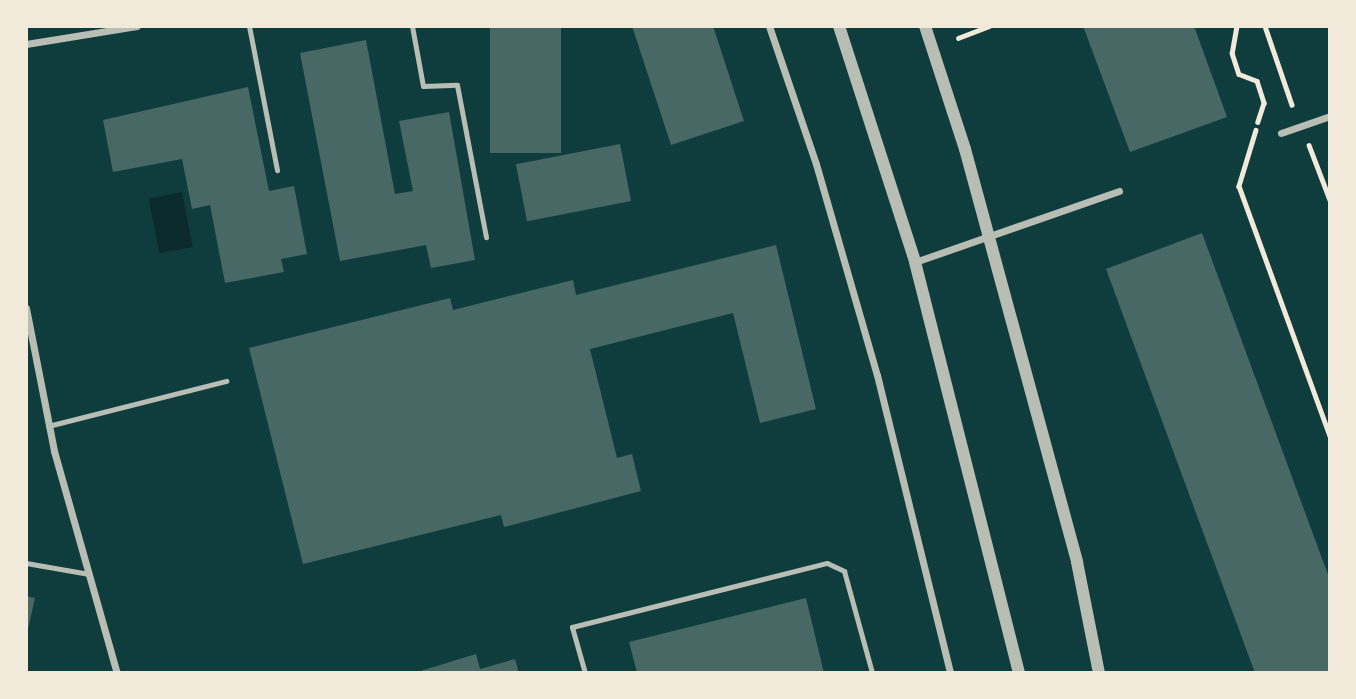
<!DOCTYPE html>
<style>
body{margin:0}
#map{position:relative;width:1356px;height:699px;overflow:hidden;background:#0f3d3e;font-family:"Varela Round",sans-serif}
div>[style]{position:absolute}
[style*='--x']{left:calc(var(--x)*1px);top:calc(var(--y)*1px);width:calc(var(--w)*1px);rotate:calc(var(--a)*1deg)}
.water>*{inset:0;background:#0a2a2b;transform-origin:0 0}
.building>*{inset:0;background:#486865;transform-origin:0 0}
.path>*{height:4.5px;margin:-2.25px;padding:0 2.25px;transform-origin:2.25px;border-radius:2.25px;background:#f1e9da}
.service>*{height:5px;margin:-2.5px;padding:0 2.5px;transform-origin:2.5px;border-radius:2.5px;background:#b8beb3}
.minor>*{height:7px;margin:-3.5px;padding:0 3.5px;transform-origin:3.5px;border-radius:3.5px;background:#b8beb3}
.tertiary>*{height:12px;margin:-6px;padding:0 6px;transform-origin:6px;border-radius:6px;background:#b8beb3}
span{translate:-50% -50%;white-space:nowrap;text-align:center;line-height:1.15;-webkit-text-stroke:6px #f1e9da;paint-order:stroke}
.frame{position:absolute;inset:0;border:28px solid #f1e9da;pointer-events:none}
</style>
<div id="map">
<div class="water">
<i style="left:182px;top:192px;width:56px;height:34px;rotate:79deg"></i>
</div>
<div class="building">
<i style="left:490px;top:26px;width:71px;height:127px"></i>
<i style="clip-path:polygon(632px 26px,713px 26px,744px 121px,671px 145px)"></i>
<i style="clip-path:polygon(1083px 26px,1194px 26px,1227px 117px,1130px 152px)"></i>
<i style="clip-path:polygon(366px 40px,395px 194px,413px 191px,399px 121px,449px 112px,475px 260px,431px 268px,426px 245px,340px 261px,300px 53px)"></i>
<i style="clip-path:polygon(248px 87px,269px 191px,294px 186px,307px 254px,281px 259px,284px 272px,225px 283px,210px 205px,192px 209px,182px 159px,113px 172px,103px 120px)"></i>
<i style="left:620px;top:144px;width:58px;height:106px;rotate:79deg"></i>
<i style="clip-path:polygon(1202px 233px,1330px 580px,1330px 673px,1255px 673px,1106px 269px)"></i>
<i style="clip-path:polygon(776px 245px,816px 409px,760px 423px,733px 313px,590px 349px,617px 458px,632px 454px,641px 491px,504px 527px,501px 515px,303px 564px,249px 348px,450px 298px,453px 310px,573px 280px,576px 295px)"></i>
<i style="clip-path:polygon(26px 596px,35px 598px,27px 633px,26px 633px)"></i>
<i style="clip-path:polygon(806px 598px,824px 673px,637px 673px,629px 642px)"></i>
<i style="clip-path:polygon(476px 654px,480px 669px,515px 659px,519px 673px,414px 673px)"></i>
</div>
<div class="path">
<i style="--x:1237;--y:26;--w:27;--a:100"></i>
<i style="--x:1232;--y:53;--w:22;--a:72"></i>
<i style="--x:1239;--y:74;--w:19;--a:21"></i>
<i style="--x:1257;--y:81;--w:23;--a:72"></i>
<i style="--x:1264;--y:103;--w:20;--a:108"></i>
<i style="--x:1265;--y:26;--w:83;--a:71.1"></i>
<i style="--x:958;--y:38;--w:33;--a:-21"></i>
<i style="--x:1256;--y:130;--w:59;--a:106.9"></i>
<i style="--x:1239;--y:186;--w:266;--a:70"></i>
<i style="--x:1309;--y:145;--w:59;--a:69.1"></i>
</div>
<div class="service">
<i style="--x:249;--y:26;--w:147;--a:79"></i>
<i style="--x:412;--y:26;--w:61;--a:79.6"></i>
<i style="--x:423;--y:86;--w:34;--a:-2"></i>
<i style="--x:457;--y:85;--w:155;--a:79.2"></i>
<i style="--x:48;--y:426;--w:184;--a:-14.2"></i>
<i style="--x:26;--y:563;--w:64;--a:9.9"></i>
<i style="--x:585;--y:673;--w:48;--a:-105.8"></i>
<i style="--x:572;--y:627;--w:263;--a:-14.1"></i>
<i style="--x:827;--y:563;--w:19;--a:25"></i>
<i style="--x:844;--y:571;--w:106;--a:74.6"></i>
</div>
<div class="minor">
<i style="--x:769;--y:26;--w:146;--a:71.2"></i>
<i style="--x:816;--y:164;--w:220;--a:73.9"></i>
<i style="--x:877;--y:375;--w:307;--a:76.2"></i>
<i style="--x:26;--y:44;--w:112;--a:-9.2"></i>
<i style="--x:1281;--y:133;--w:52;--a:-19.1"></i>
<i style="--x:915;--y:262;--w:216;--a:-19.2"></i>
<i style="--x:26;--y:308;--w:146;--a:78.9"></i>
<i style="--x:54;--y:451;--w:231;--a:74.2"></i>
</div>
<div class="tertiary">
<i style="--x:839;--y:26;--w:248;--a:72.1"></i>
<i style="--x:915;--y:262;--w:424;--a:75.8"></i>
<i style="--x:925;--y:26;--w:129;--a:72"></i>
<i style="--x:965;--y:149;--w:428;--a:74.8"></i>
<i style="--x:1077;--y:562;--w:113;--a:78.8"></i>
</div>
<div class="frame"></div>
</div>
